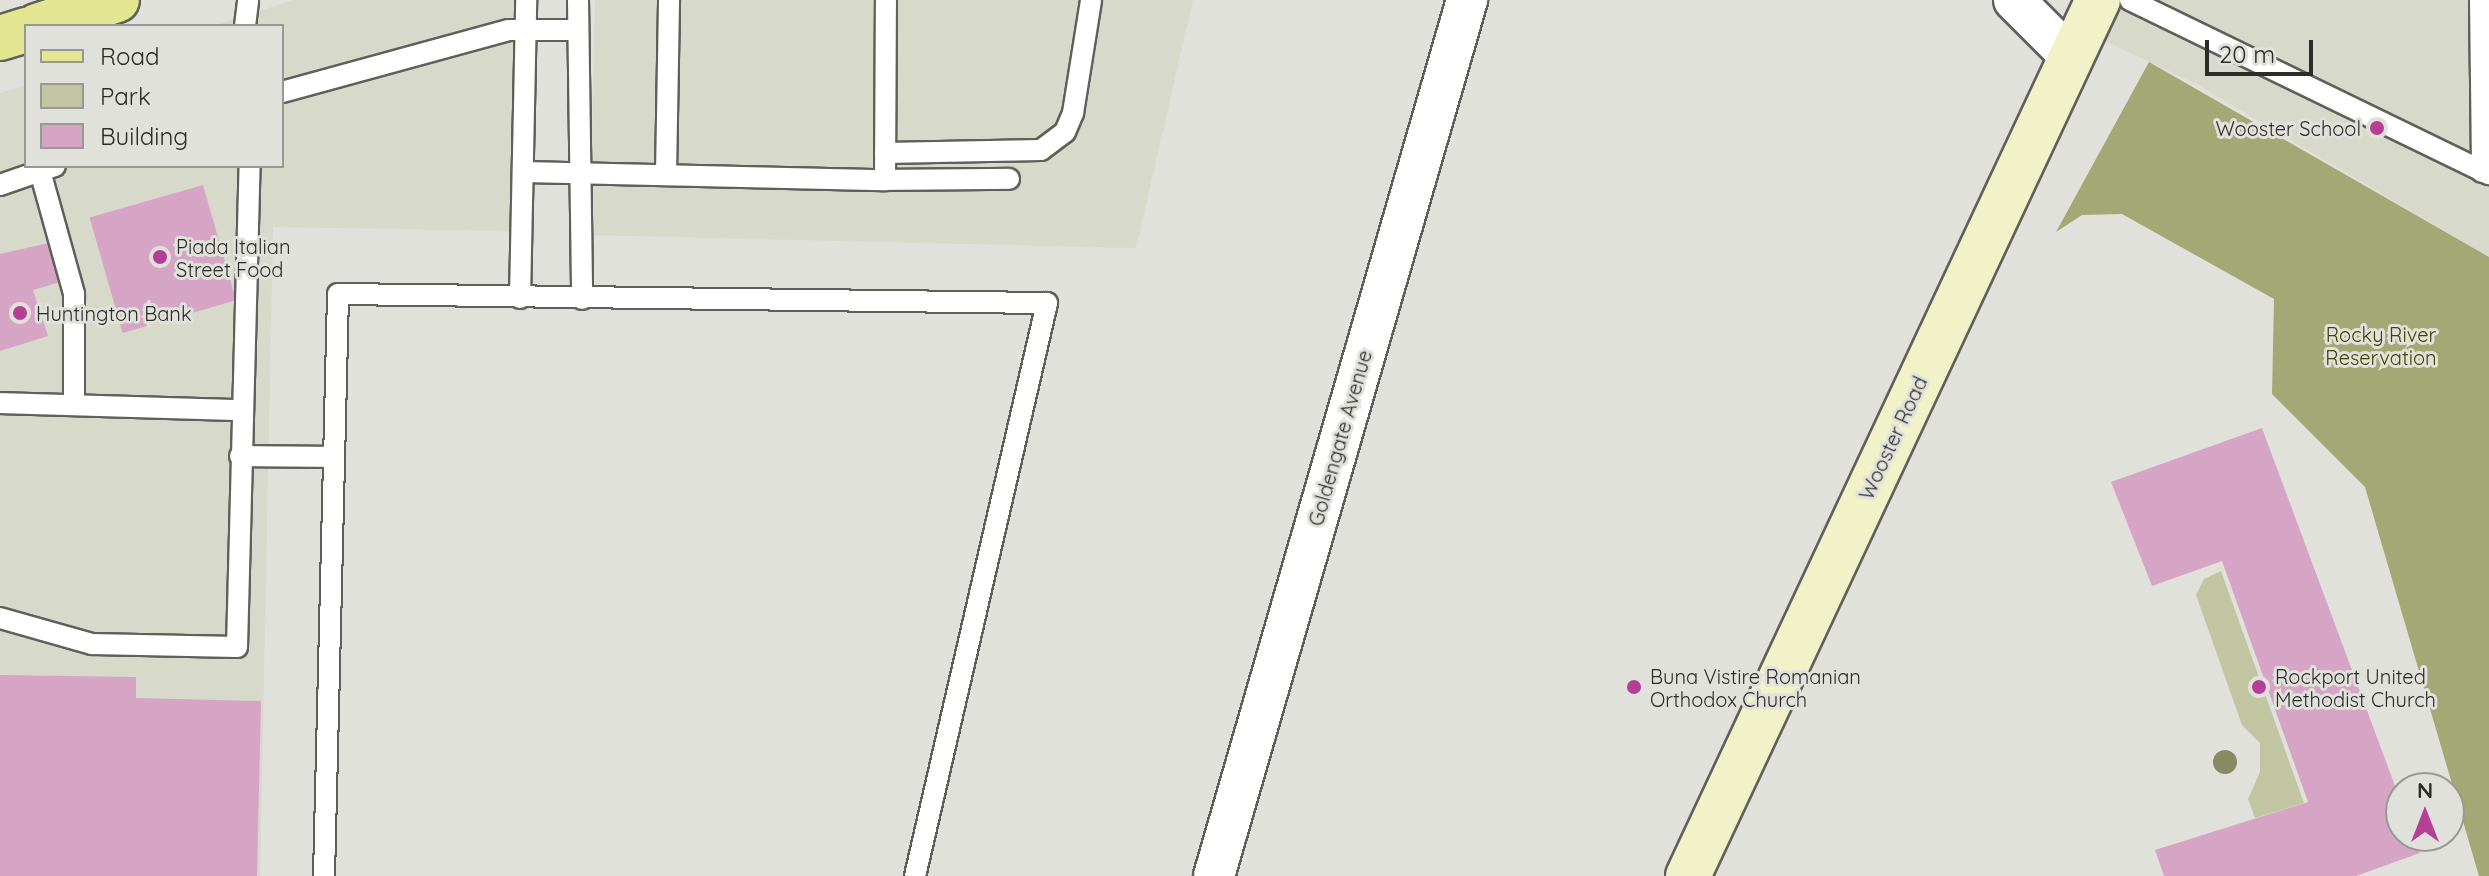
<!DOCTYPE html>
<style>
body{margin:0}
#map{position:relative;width:2489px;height:876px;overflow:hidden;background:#e0e1db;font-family:Quicksand,sans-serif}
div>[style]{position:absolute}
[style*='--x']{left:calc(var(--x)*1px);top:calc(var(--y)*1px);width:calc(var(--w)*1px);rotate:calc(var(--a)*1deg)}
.built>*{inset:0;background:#d7d9cb}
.green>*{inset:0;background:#c2c5a1}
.forest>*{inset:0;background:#a4a874}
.building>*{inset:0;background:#d6a5c5;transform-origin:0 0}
.roads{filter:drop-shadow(2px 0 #60605b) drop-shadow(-2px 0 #60605b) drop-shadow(0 2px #60605b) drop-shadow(0 -2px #60605b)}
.service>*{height:20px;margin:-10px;padding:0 10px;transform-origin:10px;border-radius:10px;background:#fff}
.minor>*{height:40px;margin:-20px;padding:0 20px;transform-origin:20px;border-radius:20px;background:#fff}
.secondary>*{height:44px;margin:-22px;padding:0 22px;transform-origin:22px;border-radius:22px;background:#f1f2c8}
.primary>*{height:44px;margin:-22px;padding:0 22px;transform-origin:22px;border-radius:22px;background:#e3e690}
.trees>*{width:24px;height:24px;margin:-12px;border-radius:50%;background:#898a63}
.dots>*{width:22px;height:22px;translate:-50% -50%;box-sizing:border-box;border:4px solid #e0e1db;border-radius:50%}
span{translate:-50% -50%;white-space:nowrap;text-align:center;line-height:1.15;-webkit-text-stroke:6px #e0e1db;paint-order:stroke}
.poi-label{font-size:20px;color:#2c2c29}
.right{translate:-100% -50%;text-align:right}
.left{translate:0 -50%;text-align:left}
.park-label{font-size:20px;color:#424301}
.street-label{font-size:20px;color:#2c2c29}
.legend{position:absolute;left:24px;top:24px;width:260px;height:144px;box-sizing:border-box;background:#e0e1db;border:2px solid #989994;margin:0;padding:10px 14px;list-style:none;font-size:24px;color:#2c2c29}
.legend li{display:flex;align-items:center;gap:16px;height:40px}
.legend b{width:40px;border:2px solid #989994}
.north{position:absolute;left:2385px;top:772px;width:80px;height:80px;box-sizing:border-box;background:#e0e1db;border:2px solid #989994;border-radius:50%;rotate:0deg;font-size:22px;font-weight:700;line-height:32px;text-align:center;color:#2c2c29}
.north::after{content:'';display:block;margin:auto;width:28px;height:36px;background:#b53f96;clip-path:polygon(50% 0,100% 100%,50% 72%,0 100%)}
.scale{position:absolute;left:2205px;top:40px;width:108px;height:36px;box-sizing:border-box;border:4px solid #2c2c29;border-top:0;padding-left:10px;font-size:24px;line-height:28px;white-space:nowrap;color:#2c2c29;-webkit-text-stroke:6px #e0e1db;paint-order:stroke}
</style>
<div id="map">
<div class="built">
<i style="clip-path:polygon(293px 0,517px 0,516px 231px,273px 227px,260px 876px,0 876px,0 93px,26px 85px,26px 166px,282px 166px,282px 26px,213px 26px)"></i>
<i style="clip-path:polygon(595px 0,1193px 0,1136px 248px,590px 235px)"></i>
<i style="clip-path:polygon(2109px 0,2489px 0,2489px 257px,2196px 84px,2092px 35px)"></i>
</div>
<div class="green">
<i style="clip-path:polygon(2221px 571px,2304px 803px,2255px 818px,2248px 799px,2260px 772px,2260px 743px,2242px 725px,2196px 595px,2204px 579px)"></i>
</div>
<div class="forest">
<i style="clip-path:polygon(2149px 62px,2489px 257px,2489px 876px,2479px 876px,2365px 487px,2272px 394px,2274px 299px,2122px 214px,2082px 215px,2056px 232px)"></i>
</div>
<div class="building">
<i style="left:203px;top:185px;width:120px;height:118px;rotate:74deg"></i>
<i style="clip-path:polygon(66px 239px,78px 277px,33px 290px,48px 336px,0 351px,0 254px)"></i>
<i style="clip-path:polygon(2262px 428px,2401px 802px,2401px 836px,2413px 836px,2420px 853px,2356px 876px,2164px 876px,2155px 850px,2308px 802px,2222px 561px,2152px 586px,2111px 482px)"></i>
<i style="clip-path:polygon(0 675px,136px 677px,136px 698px,261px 701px,257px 876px,0 876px)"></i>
</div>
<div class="roads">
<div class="service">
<i style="--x:578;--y:0;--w:299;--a:89.2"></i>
<i style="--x:2130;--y:0;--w:399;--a:25.9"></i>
<i style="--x:2480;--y:0;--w:172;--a:89.3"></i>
<i style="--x:245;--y:26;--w:26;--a:-83"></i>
<i style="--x:282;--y:92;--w:235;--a:-15.3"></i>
<i style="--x:509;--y:30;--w:69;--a:0"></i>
<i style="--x:885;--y:153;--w:156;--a:-1.1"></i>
<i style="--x:1041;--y:150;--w:30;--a:-37"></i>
<i style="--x:1065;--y:132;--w:21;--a:-67"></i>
<i style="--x:1073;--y:113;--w:114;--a:-80.9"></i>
<i style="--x:40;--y:171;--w:128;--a:74.5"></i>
<i style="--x:74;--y:294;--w:111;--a:90"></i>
<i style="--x:523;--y:172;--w:362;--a:1.3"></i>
<i style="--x:885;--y:180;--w:180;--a:-89.7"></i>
<i style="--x:666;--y:175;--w:175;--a:-89"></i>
<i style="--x:885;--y:180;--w:124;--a:-0.5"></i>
<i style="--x:0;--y:185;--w:58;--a:-19.1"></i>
<i style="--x:520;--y:298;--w:298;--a:-88.8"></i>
<i style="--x:0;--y:403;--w:241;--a:1.7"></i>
<i style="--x:240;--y:456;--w:94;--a:0.6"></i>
<i style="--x:0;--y:618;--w:96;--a:15.8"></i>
<i style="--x:92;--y:644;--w:145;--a:1.2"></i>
<i style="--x:237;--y:647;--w:481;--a:-88.5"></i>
<i style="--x:324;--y:876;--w:582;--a:-88.62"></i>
<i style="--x:338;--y:294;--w:709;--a:0.73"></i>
<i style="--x:1047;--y:303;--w:588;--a:102.97"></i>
</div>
<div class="minor">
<i style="--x:2014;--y:0;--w:81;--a:45"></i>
<i style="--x:1214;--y:876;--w:912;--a:-73.89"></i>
</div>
<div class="secondary">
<i style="--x:1688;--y:876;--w:967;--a:-64.92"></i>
</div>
<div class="primary">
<i style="--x:37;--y:26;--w:84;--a:-18"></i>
<i style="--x:0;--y:38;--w:27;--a:-17"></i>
</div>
</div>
<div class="trees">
<i style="left:2225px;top:762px"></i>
</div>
<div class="dots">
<i style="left:2377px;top:128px;background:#b53f96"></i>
<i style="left:160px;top:257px;background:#b53f96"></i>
<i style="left:20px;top:313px;background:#b53f96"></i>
<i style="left:1634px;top:687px;background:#b53f96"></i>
<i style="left:2259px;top:687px;background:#b53f96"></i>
</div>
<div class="poi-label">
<span class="right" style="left:2361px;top:128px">Wooster School</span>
<span class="left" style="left:176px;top:258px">Piada Italian<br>Street Food</span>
<span class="left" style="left:36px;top:313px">Huntington Bank</span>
<span class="left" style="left:1650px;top:688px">Buna Vistire Romanian<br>Orthodox Church</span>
<span class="left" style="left:2275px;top:688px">Rockport United<br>Methodist Church</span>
</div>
<div class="park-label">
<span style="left:2381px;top:346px">Rocky River<br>Reservation</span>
</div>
<div class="street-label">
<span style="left:1340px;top:438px;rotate:-74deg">Goldengate Avenue</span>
<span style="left:1893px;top:438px;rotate:-65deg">Wooster Road</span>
</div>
<ul class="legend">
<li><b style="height:10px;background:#e3e690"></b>Road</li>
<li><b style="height:22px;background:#c2c5a1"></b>Park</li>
<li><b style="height:22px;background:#d6a5c5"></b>Building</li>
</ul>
<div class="north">N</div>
<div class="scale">20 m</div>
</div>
